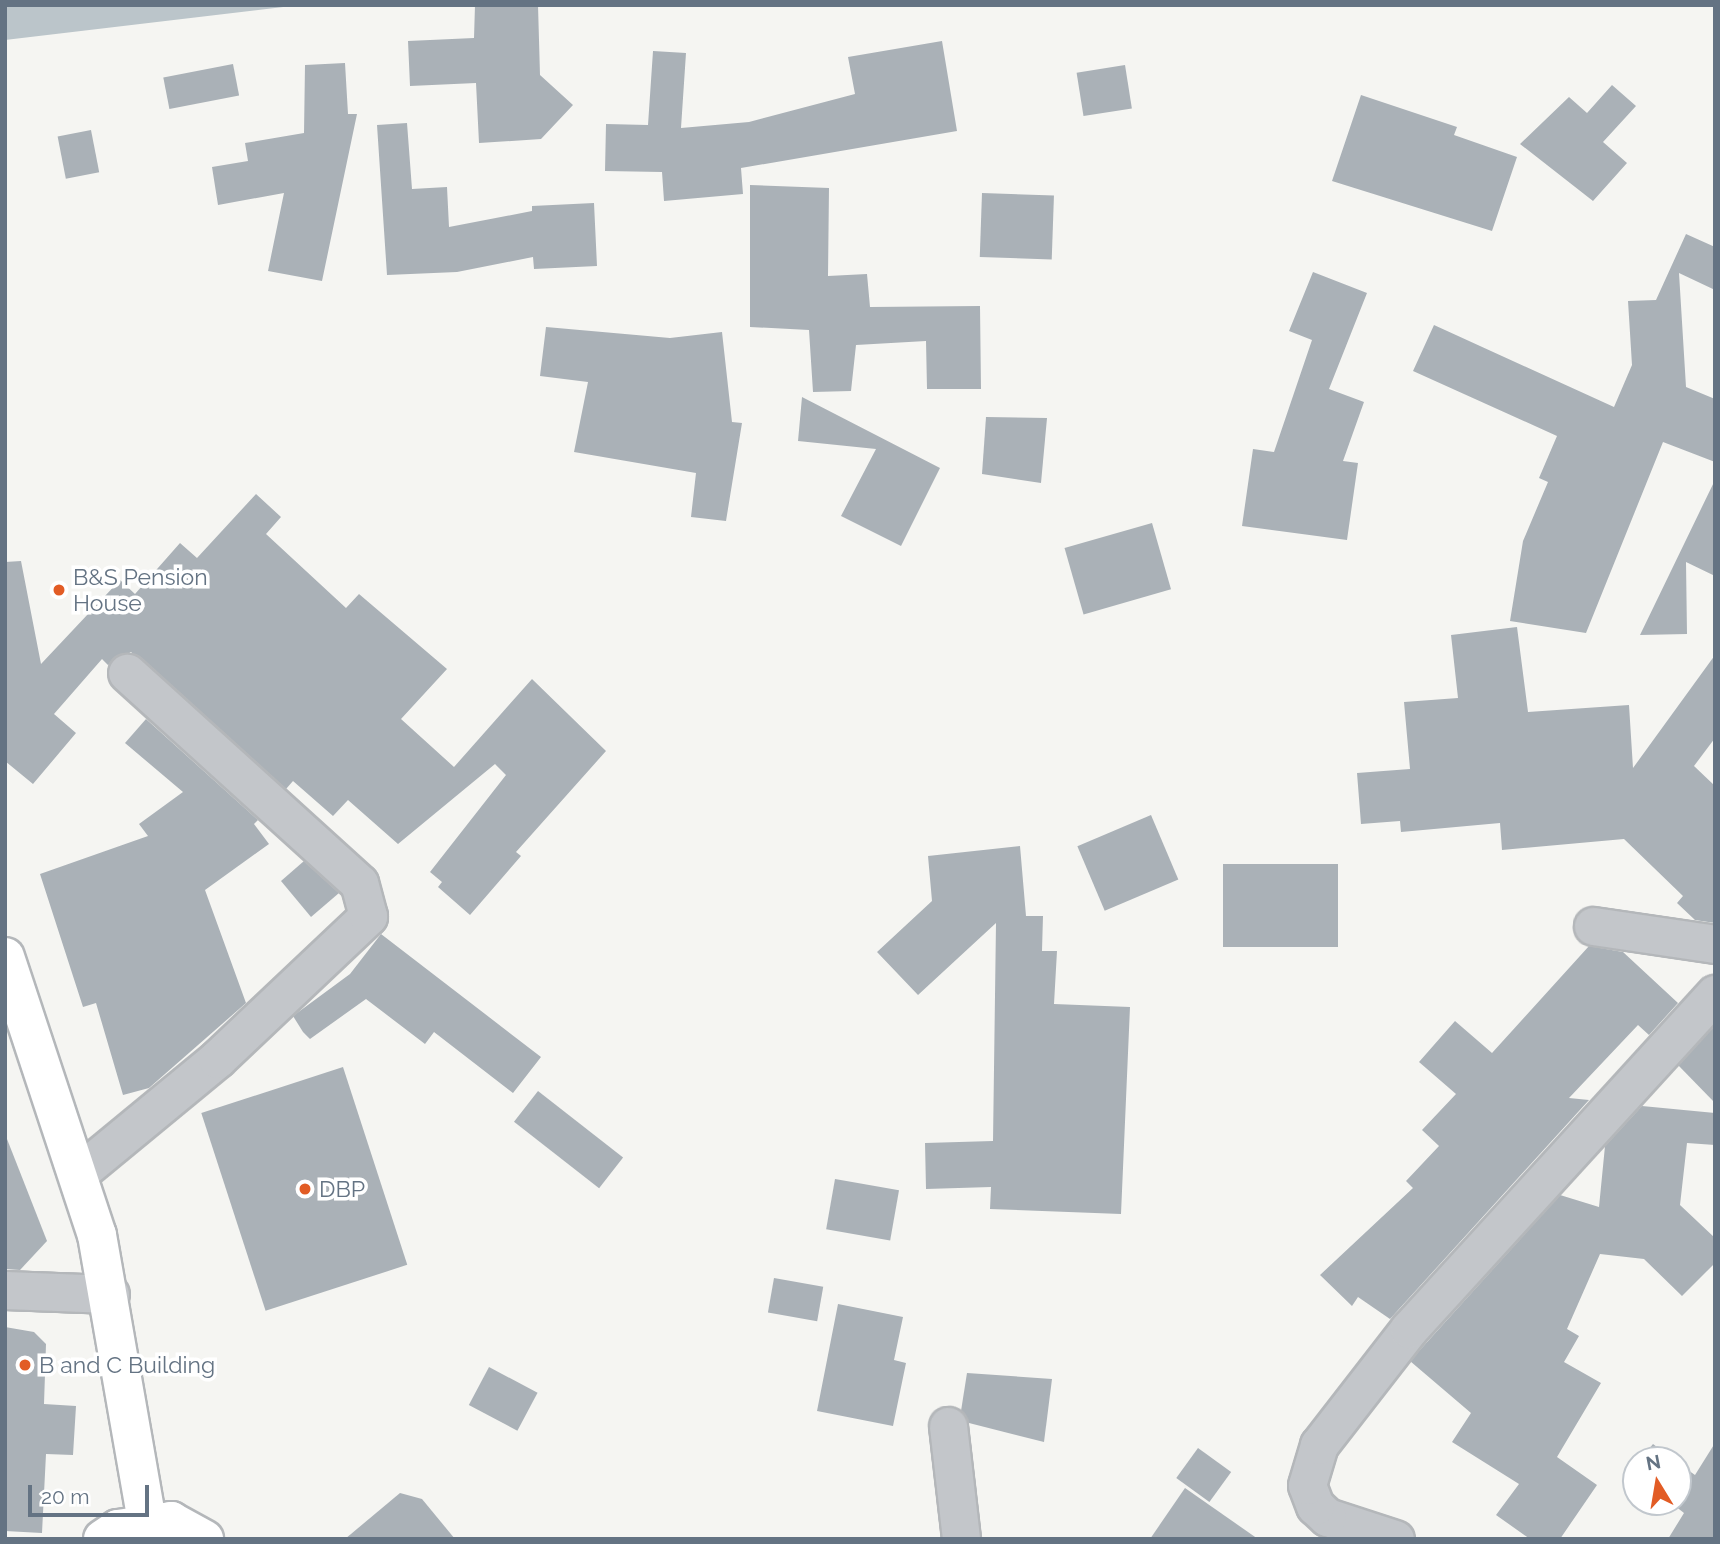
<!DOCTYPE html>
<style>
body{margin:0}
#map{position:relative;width:1720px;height:1544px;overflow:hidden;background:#f5f5f2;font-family:Raleway,sans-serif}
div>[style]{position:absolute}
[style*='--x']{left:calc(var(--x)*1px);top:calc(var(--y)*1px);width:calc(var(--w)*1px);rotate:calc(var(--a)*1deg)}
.water>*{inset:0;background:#bbc5ca}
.building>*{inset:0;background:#aab1b7;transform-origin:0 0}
.roads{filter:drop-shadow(2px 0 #b4b7ba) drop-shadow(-2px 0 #b4b7ba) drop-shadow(0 2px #b4b7ba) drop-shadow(0 -2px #b4b7ba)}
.street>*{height:37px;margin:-18.5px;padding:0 18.5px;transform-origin:18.5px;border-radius:18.5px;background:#c3c6ca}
.highway>*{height:38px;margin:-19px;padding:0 19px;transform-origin:19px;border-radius:19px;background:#fff}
.dots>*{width:19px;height:19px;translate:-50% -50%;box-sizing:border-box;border:4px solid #fff;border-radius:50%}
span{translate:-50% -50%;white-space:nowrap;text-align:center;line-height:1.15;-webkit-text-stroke:7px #fff;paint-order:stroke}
.poi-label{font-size:23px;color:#647383}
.left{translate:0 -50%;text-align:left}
.frame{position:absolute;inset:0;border:7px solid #647383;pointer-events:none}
.north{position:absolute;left:1622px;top:1446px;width:70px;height:70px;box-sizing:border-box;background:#fff;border:2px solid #c1c7cd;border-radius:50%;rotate:349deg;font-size:19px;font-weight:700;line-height:28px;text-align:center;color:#647383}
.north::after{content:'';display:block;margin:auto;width:24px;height:32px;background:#e25c25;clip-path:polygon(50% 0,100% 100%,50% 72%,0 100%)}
.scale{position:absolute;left:28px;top:1485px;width:121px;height:32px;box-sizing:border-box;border:4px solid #647383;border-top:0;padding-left:9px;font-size:21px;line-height:24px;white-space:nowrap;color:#647383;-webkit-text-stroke:5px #fff;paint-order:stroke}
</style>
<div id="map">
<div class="water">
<i style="clip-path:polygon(5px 5px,300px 5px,5px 40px)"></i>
</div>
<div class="building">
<i style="clip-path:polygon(475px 5px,538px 5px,540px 75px,573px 105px,541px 139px,479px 143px,476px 83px,410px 86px,408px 41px,474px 38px)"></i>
<i style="clip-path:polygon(942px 41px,957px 131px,741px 168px,743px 194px,664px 201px,662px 172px,605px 171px,606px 124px,648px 125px,653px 51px,686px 53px,681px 128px,749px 122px,855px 94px,848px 57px)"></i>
<i style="clip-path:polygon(345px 63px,348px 114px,357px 114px,322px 281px,268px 271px,284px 193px,218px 205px,212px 167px,248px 161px,245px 143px,304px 133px,305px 65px)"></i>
<i style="left:233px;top:64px;width:32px;height:71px;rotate:79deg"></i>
<i style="left:1125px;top:65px;width:44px;height:49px;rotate:81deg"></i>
<i style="clip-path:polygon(1612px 85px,1636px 106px,1603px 142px,1627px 163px,1593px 201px,1520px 144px,1569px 97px,1587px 113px)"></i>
<i style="clip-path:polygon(1361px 95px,1457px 127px,1454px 135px,1517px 157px,1492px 231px,1332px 181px)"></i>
<i style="clip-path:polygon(407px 123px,412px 189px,447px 187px,449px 227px,532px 211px,532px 206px,594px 203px,597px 266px,534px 269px,533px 257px,457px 272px,387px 275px,377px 125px)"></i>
<i style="left:91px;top:130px;width:43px;height:34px;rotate:79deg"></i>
<i style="clip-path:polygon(750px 185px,829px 188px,828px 276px,867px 274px,870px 307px,980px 306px,981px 389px,927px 389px,926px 341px,856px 345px,851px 391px,813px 392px,809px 330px,750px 327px)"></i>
<i style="left:982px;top:193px;width:72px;height:64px;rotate:2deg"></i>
<i style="clip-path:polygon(1686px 234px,1715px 247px,1715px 290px,1679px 273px,1686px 387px,1715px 399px,1715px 462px,1663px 442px,1586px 633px,1510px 621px,1523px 541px,1548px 482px,1539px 478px,1557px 436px,1413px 371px,1434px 325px,1614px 407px,1632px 365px,1628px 301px,1656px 300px)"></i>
<i style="clip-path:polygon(1313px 272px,1367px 293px,1329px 389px,1364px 402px,1343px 461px,1358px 463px,1347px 540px,1242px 526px,1253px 449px,1274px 452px,1312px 340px,1289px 331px)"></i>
<i style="clip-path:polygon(546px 327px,670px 338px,722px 332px,732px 422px,742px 423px,726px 521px,691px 517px,696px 473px,574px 452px,588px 382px,540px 376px)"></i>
<i style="clip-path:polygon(802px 397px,940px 468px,901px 546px,841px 516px,876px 449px,798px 441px)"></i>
<i style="clip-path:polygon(986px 417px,1047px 418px,1041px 483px,982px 474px)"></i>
<i style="clip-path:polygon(1715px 480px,1715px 576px,1686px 562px,1687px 634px,1640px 635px)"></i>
<i style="clip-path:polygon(256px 494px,281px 517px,266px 534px,346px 608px,359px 594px,447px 669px,401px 719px,454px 767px,532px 679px,606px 751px,516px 852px,521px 856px,470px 915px,438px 887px,442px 882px,430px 872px,506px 775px,495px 764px,398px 844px,348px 800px,333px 816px,293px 781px,286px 789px,131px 652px,108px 665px,102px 659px,54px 714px,76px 733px,33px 784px,5px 761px,5px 562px,21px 561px,41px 664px,120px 580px,135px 594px,180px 543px,197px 558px)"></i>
<i style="left:1152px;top:523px;width:69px;height:91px;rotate:74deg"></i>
<i style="clip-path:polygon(1517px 627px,1528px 712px,1629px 705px,1633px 768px,1715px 655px,1715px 738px,1694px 766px,1715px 786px,1715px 923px,1695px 920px,1677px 903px,1683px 896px,1624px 839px,1502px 850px,1500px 823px,1401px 832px,1400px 821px,1361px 824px,1357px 773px,1410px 769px,1404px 702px,1458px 698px,1451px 635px)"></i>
<i style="clip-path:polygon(146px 719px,258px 820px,254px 824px,269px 844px,205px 890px,246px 1003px,149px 1088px,123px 1095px,96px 1003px,83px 1007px,40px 874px,148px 836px,139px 824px,183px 792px,125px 743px)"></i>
<i style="left:1151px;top:815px;width:70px;height:80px;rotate:67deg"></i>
<i style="clip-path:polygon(1020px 846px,1026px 916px,1043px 916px,1042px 951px,1057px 951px,1054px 1004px,1130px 1007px,1121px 1214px,990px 1209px,991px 1187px,926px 1189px,925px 1143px,993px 1141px,996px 923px,918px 995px,877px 952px,932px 901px,928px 856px)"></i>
<i style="clip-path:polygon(304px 861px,339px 893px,311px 917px,281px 881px)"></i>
<i style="left:1223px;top:864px;width:115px;height:83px"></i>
<i style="clip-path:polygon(381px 934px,541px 1057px,513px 1093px,434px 1032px,425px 1044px,366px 999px,310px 1039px,303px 1032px,293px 1016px,350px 974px)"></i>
<i style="clip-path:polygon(1589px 946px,1623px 952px,1678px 1003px,1649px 1035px,1638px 1025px,1569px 1098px,1589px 1100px,1390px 1319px,1358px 1297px,1352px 1306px,1320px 1275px,1413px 1188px,1406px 1181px,1439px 1146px,1422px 1130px,1456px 1094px,1419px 1062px,1455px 1021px,1492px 1053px)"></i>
<i style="clip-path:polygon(1715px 1025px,1715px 1103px,1678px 1065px)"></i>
<i style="left:343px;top:1067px;width:208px;height:149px;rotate:72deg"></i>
<i style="left:538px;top:1091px;width:108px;height:39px;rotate:38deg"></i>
<i style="clip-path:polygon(1642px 1106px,1715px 1113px,1715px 1145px,1687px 1143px,1680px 1205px,1715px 1238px,1715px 1263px,1682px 1296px,1644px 1259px,1600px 1254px,1567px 1329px,1579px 1336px,1564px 1362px,1601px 1383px,1557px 1457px,1597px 1485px,1560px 1539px,1530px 1539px,1496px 1515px,1519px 1484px,1452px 1442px,1471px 1413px,1410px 1361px,1560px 1195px,1599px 1207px,1605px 1146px)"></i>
<i style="clip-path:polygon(7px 1139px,47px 1241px,20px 1270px,5px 1269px)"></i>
<i style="left:835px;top:1179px;width:65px;height:51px;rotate:10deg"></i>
<i style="left:774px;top:1278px;width:50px;height:35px;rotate:10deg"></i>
<i style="clip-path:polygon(838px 1304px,903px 1317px,894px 1360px,906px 1363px,893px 1426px,817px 1411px)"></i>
<i style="clip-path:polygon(5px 1327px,34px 1332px,46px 1344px,44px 1404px,76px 1406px,73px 1455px,46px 1454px,42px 1533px,5px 1531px)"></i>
<i style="left:489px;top:1367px;width:55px;height:43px;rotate:28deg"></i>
<i style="clip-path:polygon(967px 1373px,1052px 1379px,1044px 1442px,969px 1423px,961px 1411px)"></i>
<i style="clip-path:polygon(1715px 1443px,1715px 1539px,1668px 1539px,1684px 1513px,1670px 1502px,1678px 1502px,1678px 1463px,1695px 1475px)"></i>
<i style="clip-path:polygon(1653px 1444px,1674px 1460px,1640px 1460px)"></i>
<i style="left:1198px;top:1448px;width:41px;height:37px;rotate:36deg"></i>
<i style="clip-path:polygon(1185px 1488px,1258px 1539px,1150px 1539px)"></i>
<i style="clip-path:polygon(400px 1493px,422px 1499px,455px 1539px,345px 1539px)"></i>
</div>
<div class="roads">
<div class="street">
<i style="--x:1593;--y:926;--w:123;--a:8.4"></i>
<i style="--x:80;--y:1172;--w:178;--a:-39.5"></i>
<i style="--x:217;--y:1059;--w:208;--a:-43.4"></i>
<i style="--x:368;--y:916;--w:34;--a:-105"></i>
<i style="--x:359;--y:883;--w:313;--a:-137.8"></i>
<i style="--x:5;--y:1290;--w:105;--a:2.2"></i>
<i style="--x:948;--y:1426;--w:114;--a:83.4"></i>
<i style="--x:1395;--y:1539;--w:71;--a:-162.1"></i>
<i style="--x:1327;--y:1517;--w:16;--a:-137"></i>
<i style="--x:1315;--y:1506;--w:22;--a:-111"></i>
<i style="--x:1307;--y:1485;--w:42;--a:-73.3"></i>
<i style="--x:1319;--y:1445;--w:147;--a:-52.2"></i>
<i style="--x:1409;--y:1329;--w:454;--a:-47.6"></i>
</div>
<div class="highway">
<i style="--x:5;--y:957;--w:293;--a:71.7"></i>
<i style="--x:97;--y:1235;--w:290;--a:80.1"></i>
<i style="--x:103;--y:1539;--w:18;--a:-34"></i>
<i style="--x:118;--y:1529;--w:54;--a:-8.6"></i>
<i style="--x:171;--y:1521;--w:38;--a:29"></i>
</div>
</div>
<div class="dots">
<i style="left:59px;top:590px;background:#e25c25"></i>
<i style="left:305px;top:1189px;background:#e25c25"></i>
<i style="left:25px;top:1365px;background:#e25c25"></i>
</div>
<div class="poi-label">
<span class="left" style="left:73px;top:590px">B&amp;S Pension<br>House</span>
<span class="left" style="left:319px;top:1189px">DBP</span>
<span class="left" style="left:39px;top:1365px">B and C Building</span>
</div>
<div class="frame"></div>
<div class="north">N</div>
<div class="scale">20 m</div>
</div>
